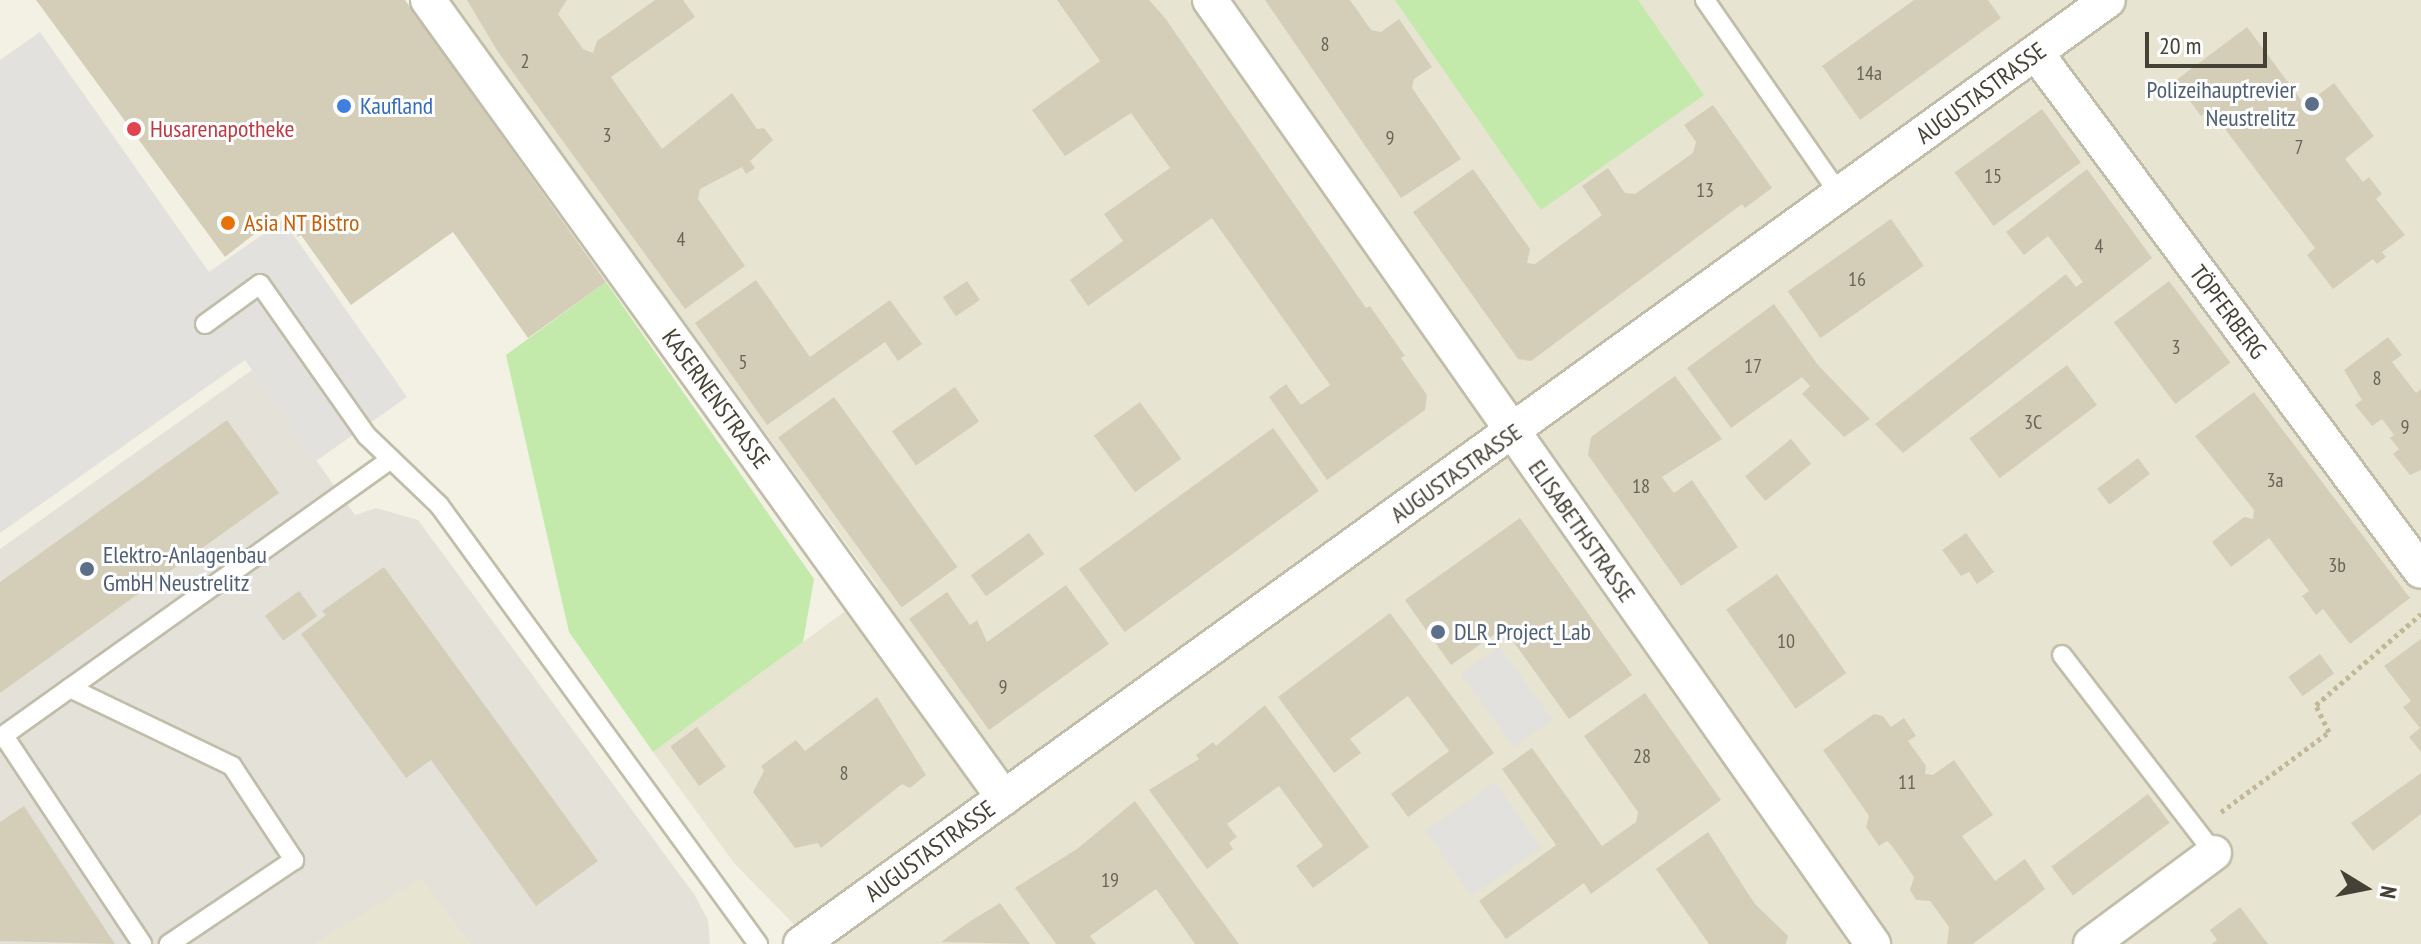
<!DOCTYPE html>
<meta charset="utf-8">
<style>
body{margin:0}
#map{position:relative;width:2421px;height:944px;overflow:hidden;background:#f3f1e4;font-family:"PT Sans Narrow",sans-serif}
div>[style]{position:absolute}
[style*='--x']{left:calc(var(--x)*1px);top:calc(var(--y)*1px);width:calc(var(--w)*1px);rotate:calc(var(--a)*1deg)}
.residential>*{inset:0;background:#e7e4d2}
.industrial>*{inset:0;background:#e4e1d9}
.green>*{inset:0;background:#c3e9ab}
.parking>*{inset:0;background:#e3e1dd;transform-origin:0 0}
.building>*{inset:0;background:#d4ceb9;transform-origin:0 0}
.path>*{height:5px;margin-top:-2.5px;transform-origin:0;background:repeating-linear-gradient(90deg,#c0b897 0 4px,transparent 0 8px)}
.roads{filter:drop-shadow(2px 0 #c1bda9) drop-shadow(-2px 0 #c1bda9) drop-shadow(0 2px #c1bda9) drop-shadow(0 -2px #c1bda9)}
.service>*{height:18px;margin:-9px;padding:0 9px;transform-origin:9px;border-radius:9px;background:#fff}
.minor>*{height:34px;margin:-17px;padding:0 17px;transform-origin:17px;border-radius:17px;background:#fff}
.dots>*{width:22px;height:22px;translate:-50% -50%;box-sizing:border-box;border:4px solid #fff;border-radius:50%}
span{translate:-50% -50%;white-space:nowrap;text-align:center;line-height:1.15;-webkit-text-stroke:6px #fff;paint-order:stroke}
.number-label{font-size:20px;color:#696455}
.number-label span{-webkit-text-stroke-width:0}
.service-label{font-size:24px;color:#4e5e75}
.right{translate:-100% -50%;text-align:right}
.left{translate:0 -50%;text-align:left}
.street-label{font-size:24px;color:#454134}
.shop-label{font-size:24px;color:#366cbe}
.health-label{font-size:24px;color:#be3a42}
.food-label{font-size:24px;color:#c56008}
.north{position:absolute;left:2325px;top:848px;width:80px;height:80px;-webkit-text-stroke:6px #fff;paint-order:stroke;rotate:100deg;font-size:22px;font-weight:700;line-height:32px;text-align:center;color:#454134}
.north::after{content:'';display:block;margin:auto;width:28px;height:36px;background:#454134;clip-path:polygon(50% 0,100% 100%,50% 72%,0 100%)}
.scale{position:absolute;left:2145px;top:32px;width:122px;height:36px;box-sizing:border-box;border:4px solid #454134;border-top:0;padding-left:10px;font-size:24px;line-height:28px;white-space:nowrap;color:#454134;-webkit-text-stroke:6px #fff;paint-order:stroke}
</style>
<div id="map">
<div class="residential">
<i style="clip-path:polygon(450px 0,2421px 0,2421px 944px,813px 944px,734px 863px,653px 752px,878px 587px)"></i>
<i style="clip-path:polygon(421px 877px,470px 944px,315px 944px)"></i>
</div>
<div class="industrial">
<i style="clip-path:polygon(252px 370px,355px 515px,376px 508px,418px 520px,694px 894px,708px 920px,710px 944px,470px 944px,421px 878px,315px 944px,0 944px,0 549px)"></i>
</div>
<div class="green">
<i style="clip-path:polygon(1395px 0,1638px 0,1704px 95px,1541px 210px)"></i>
<i style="clip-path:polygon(606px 282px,814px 579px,803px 642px,653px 752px,569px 632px,506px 355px)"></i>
</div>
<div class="parking">
<i style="clip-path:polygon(40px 32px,209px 272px,283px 220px,407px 397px,316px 461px,245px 360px,0 533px,0 60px)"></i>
<i style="left:1499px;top:646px;width:91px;height:47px;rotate:54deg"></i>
<i style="left:1495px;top:782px;width:80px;height:85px;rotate:55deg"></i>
</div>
<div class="building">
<i style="clip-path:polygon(36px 0,405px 0,606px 282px,528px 338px,453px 232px,351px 305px,301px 235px,296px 237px,299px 233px,284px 211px,225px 257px)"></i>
<i style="clip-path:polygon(467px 0,567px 0,558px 14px,583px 49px,593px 53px,597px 41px,655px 0,683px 0,695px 17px,611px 77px,662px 149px,732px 93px,757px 129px,764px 128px,773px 140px,750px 161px,755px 168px,746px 174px,742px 167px,700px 189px,698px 199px,745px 266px,685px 309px,498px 52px)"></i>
<i style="clip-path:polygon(1057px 0,1149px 0,1165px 18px,1366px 308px,1370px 306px,1405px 356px,1401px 358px,1427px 395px,1425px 410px,1327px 480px,1269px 397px,1286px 384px,1301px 405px,1330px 385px,1212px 218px,1088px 306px,1070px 280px,1123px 241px,1104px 214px,1170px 168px,1131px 113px,1065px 156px,1032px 110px,1100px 61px)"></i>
<i style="clip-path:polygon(1265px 0,1350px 0,1371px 30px,1381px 32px,1399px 19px,1432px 67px,1414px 79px,1412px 88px,1461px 159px,1401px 198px)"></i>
<i style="clip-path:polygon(1914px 0,1988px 0,2001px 18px,1860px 120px,1822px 66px)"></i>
<i style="clip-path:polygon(2247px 27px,2305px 105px,2334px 83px,2374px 136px,2345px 159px,2363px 182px,2369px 177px,2382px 194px,2376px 199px,2405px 235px,2382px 252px,2386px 257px,2377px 264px,2373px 259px,2333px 289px,2307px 255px,2315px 248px,2271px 190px,2210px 109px,2201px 116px,2175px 81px)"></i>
<i style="clip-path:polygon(1713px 105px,1772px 188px,1745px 208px,1742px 204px,1531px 361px,1518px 359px,1413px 212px,1473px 169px,1530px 249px,1527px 263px,1535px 264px,1602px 215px,1582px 186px,1608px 168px,1625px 193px,1635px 194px,1693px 153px,1696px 142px,1684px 125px)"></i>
<i style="left:2042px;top:109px;width:66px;height:108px;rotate:54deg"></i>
<i style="clip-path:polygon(2087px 169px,2152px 258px,1903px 453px,1875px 424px,2066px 274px,2076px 287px,2083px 282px,2048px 236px,2024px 255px,2006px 232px)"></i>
<i style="left:1891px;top:219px;width:57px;height:126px;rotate:55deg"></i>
<i style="clip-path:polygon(756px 280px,810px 357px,890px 300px,922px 344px,898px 361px,885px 342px,767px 425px,695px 323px)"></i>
<i style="left:967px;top:281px;width:23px;height:29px;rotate:56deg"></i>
<i style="left:2169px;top:281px;width:102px;height:69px;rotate:53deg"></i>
<i style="clip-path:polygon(1774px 304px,1818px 365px,1870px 419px,1844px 437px,1802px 394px,1810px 386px,1802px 377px,1731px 428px,1687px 368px)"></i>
<i style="clip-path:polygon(2388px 337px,2402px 355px,2392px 362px,2416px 393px,2421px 389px,2421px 470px,2410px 475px,2393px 454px,2399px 449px,2390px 438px,2394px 435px,2382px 419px,2372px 426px,2355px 405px,2362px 400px,2344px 370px)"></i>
<i style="left:2067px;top:365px;width:50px;height:122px;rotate:53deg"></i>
<i style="clip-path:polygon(1675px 376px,1722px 439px,1662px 477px,1674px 493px,1692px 480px,1738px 547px,1681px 586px,1588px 455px,1591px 437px)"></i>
<i style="left:955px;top:387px;width:42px;height:77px;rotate:55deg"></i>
<i style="clip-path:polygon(2254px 392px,2410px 598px,2350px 644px,2323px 609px,2316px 615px,2302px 596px,2309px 591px,2269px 538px,2231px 567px,2212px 542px,2244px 517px,2253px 519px,2254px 510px,2195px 436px)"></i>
<i style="left:834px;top:397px;width:210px;height:69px;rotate:54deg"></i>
<i style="left:1140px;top:402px;width:70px;height:57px;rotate:54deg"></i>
<i style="clip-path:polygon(227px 420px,279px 493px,0 693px,0 582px)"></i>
<i style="left:1273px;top:428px;width:78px;height:240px;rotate:54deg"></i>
<i style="left:1791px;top:439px;width:32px;height:59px;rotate:51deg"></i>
<i style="left:2138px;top:458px;width:20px;height:51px;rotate:53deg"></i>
<i style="clip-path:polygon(1520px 518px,1632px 675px,1569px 719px,1507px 633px,1498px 632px,1451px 665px,1405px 600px)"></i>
<i style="left:1029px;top:533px;width:26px;height:72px;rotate:54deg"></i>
<i style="clip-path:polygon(1966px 533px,1994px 572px,1977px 584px,1969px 572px,1961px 576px,1942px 550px)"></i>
<i style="clip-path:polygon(384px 567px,598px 861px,536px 906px,431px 760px,406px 778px,301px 634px,326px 615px,322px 611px)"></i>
<i style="left:1777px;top:574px;width:121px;height:62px;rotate:55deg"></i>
<i style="clip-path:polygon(1066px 585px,1109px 644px,989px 730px,909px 619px,947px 592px,970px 625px,977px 620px,987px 642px)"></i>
<i style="left:299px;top:591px;width:31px;height:42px;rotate:54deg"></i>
<i style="clip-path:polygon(1390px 613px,1494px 753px,1408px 817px,1391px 794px,1449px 751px,1408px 696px,1350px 739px,1361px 753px,1334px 773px,1278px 697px)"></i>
<i style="clip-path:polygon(2421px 639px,2421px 752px,2409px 737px,2420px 728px,2403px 707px,2411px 701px,2384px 666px)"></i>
<i style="left:2320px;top:654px;width:24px;height:39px;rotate:54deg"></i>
<i style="clip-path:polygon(1645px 693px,1721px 800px,1591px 894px,1584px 883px,1506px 939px,1479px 901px,1556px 845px,1502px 769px,1532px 748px,1602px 846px,1636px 822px,1638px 812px,1584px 736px)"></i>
<i style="clip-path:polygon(877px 697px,926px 775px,910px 788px,902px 784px,821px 848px,818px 843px,795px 848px,753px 792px,764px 771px,761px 766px,796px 740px,805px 751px)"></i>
<i style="clip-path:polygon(1265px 705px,1369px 847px,1313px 888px,1296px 866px,1323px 846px,1279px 786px,1227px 824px,1237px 837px,1229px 843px,1233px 849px,1207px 869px,1149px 790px,1199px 759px,1196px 755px,1213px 742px,1216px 746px)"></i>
<i style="clip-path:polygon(1874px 714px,1883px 716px,1891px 727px,1904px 718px,1916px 736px,1908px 741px,1926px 766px,1925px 774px,1933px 775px,1954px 760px,1993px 815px,1962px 836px,1995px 881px,2025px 859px,2045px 889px,1973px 944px,1947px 944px,1949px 927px,1930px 901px,1916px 900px,1910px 890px,1914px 877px,1892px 846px,1887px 841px,1879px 846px,1866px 827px,1869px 816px,1823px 750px)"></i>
<i style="left:697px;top:727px;width:49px;height:33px;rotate:54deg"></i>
<i style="clip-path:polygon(2421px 773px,2421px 814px,2373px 851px,2351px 823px)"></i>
<i style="left:2148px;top:794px;width:36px;height:121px;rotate:53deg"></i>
<i style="clip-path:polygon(1135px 801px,1200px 891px,1239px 944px,1195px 944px,1156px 889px,1090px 936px,1096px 944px,1056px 944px,1015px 888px,1077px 849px)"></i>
<i style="clip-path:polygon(24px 806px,115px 944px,0 941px,0 822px)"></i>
<i style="clip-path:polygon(1708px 832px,1755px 904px,1788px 936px,1786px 944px,1709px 944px,1656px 869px)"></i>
<i style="clip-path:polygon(1000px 903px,1030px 944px,941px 942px,972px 920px)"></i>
<i style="clip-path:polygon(2240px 907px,2268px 944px,2212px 944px,2217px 940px,2210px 930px)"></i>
</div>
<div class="path">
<i style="--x:2221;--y:812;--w:134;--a:-36.5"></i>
<i style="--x:2329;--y:732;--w:30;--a:-116"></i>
<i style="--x:2316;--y:705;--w:139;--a:-40.9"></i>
</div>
<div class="roads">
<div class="service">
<i style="--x:1705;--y:0;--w:237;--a:55.3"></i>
<i style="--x:205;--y:324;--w:68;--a:-36"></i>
<i style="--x:260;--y:284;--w:186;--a:54.9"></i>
<i style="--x:367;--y:436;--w:100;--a:43.8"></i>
<i style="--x:439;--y:505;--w:543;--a:54"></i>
<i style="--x:2062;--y:655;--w:250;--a:52.5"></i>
<i style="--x:70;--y:688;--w:180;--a:25.7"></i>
<i style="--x:232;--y:766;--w:113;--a:56.6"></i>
<i style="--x:294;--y:860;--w:151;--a:146.1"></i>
<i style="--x:4;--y:736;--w:250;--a:56.4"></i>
<i style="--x:0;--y:738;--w:480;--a:-35.5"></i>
</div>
<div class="minor">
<i style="--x:428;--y:0;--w:984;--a:54.18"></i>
<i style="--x:1210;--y:0;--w:1154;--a:54.92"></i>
<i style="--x:2036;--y:53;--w:645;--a:53.38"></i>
<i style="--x:801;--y:944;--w:1612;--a:-35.84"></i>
<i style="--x:2091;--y:944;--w:153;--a:-36.5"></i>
</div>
</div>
<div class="dots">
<i style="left:2312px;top:104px;background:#5c6f8a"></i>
<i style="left:344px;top:106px;background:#3f7fe0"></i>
<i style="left:134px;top:129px;background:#e0444e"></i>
<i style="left:228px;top:223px;background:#e8710a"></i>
<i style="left:87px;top:569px;background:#5c6f8a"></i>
<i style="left:1438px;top:632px;background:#5c6f8a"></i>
</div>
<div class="number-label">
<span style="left:1325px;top:44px">8</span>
<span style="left:525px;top:61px">2</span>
<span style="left:1869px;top:73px">14a</span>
<span style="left:607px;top:135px">3</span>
<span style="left:1390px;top:138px">9</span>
<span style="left:2299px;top:147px">7</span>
<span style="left:1993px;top:176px">15</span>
<span style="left:1705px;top:190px">13</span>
<span style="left:681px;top:239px">4</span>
<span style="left:2099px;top:246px">4</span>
<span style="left:1857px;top:279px">16</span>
<span style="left:2176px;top:347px">3</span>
<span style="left:743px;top:362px">5</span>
<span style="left:1753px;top:366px">17</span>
<span style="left:2377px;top:378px">8</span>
<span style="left:2033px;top:422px">3C</span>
<span style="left:2405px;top:427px">9</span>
<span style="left:2275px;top:480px">3a</span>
<span style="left:1641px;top:486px">18</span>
<span style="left:2337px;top:565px">3b</span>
<span style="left:1786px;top:641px">10</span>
<span style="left:1003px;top:687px">9</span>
<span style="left:1642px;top:756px">28</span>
<span style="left:844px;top:773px">8</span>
<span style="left:1907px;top:782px">11</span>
<span style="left:1110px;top:880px">19</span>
</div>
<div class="service-label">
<span class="right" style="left:2296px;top:104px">Polizeihauptrevier<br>Neustrelitz</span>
<span class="left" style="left:103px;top:569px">Elektro-Anlagenbau<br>GmbH Neustrelitz</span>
<span class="left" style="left:1454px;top:632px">DLR_Project_Lab</span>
</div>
<div class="street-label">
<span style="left:1981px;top:93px;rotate:-36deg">AUGUSTASTRASSE</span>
<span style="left:2228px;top:312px;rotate:53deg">TÖPFERBERG</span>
<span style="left:716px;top:399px;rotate:54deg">KASERNENSTRASSE</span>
<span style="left:1456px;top:473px;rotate:-35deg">AUGUSTASTRASSE</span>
<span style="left:1582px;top:531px;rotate:55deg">ELISABETHSTRASSE</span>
<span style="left:930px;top:851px;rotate:-36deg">AUGUSTASTRASSE</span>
</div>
<div class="shop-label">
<span class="left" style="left:360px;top:106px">Kaufland</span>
</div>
<div class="health-label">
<span class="left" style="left:150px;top:129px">Husarenapotheke</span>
</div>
<div class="food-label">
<span class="left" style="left:244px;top:223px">Asia NT Bistro</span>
</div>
<div class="north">N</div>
<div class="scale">20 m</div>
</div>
